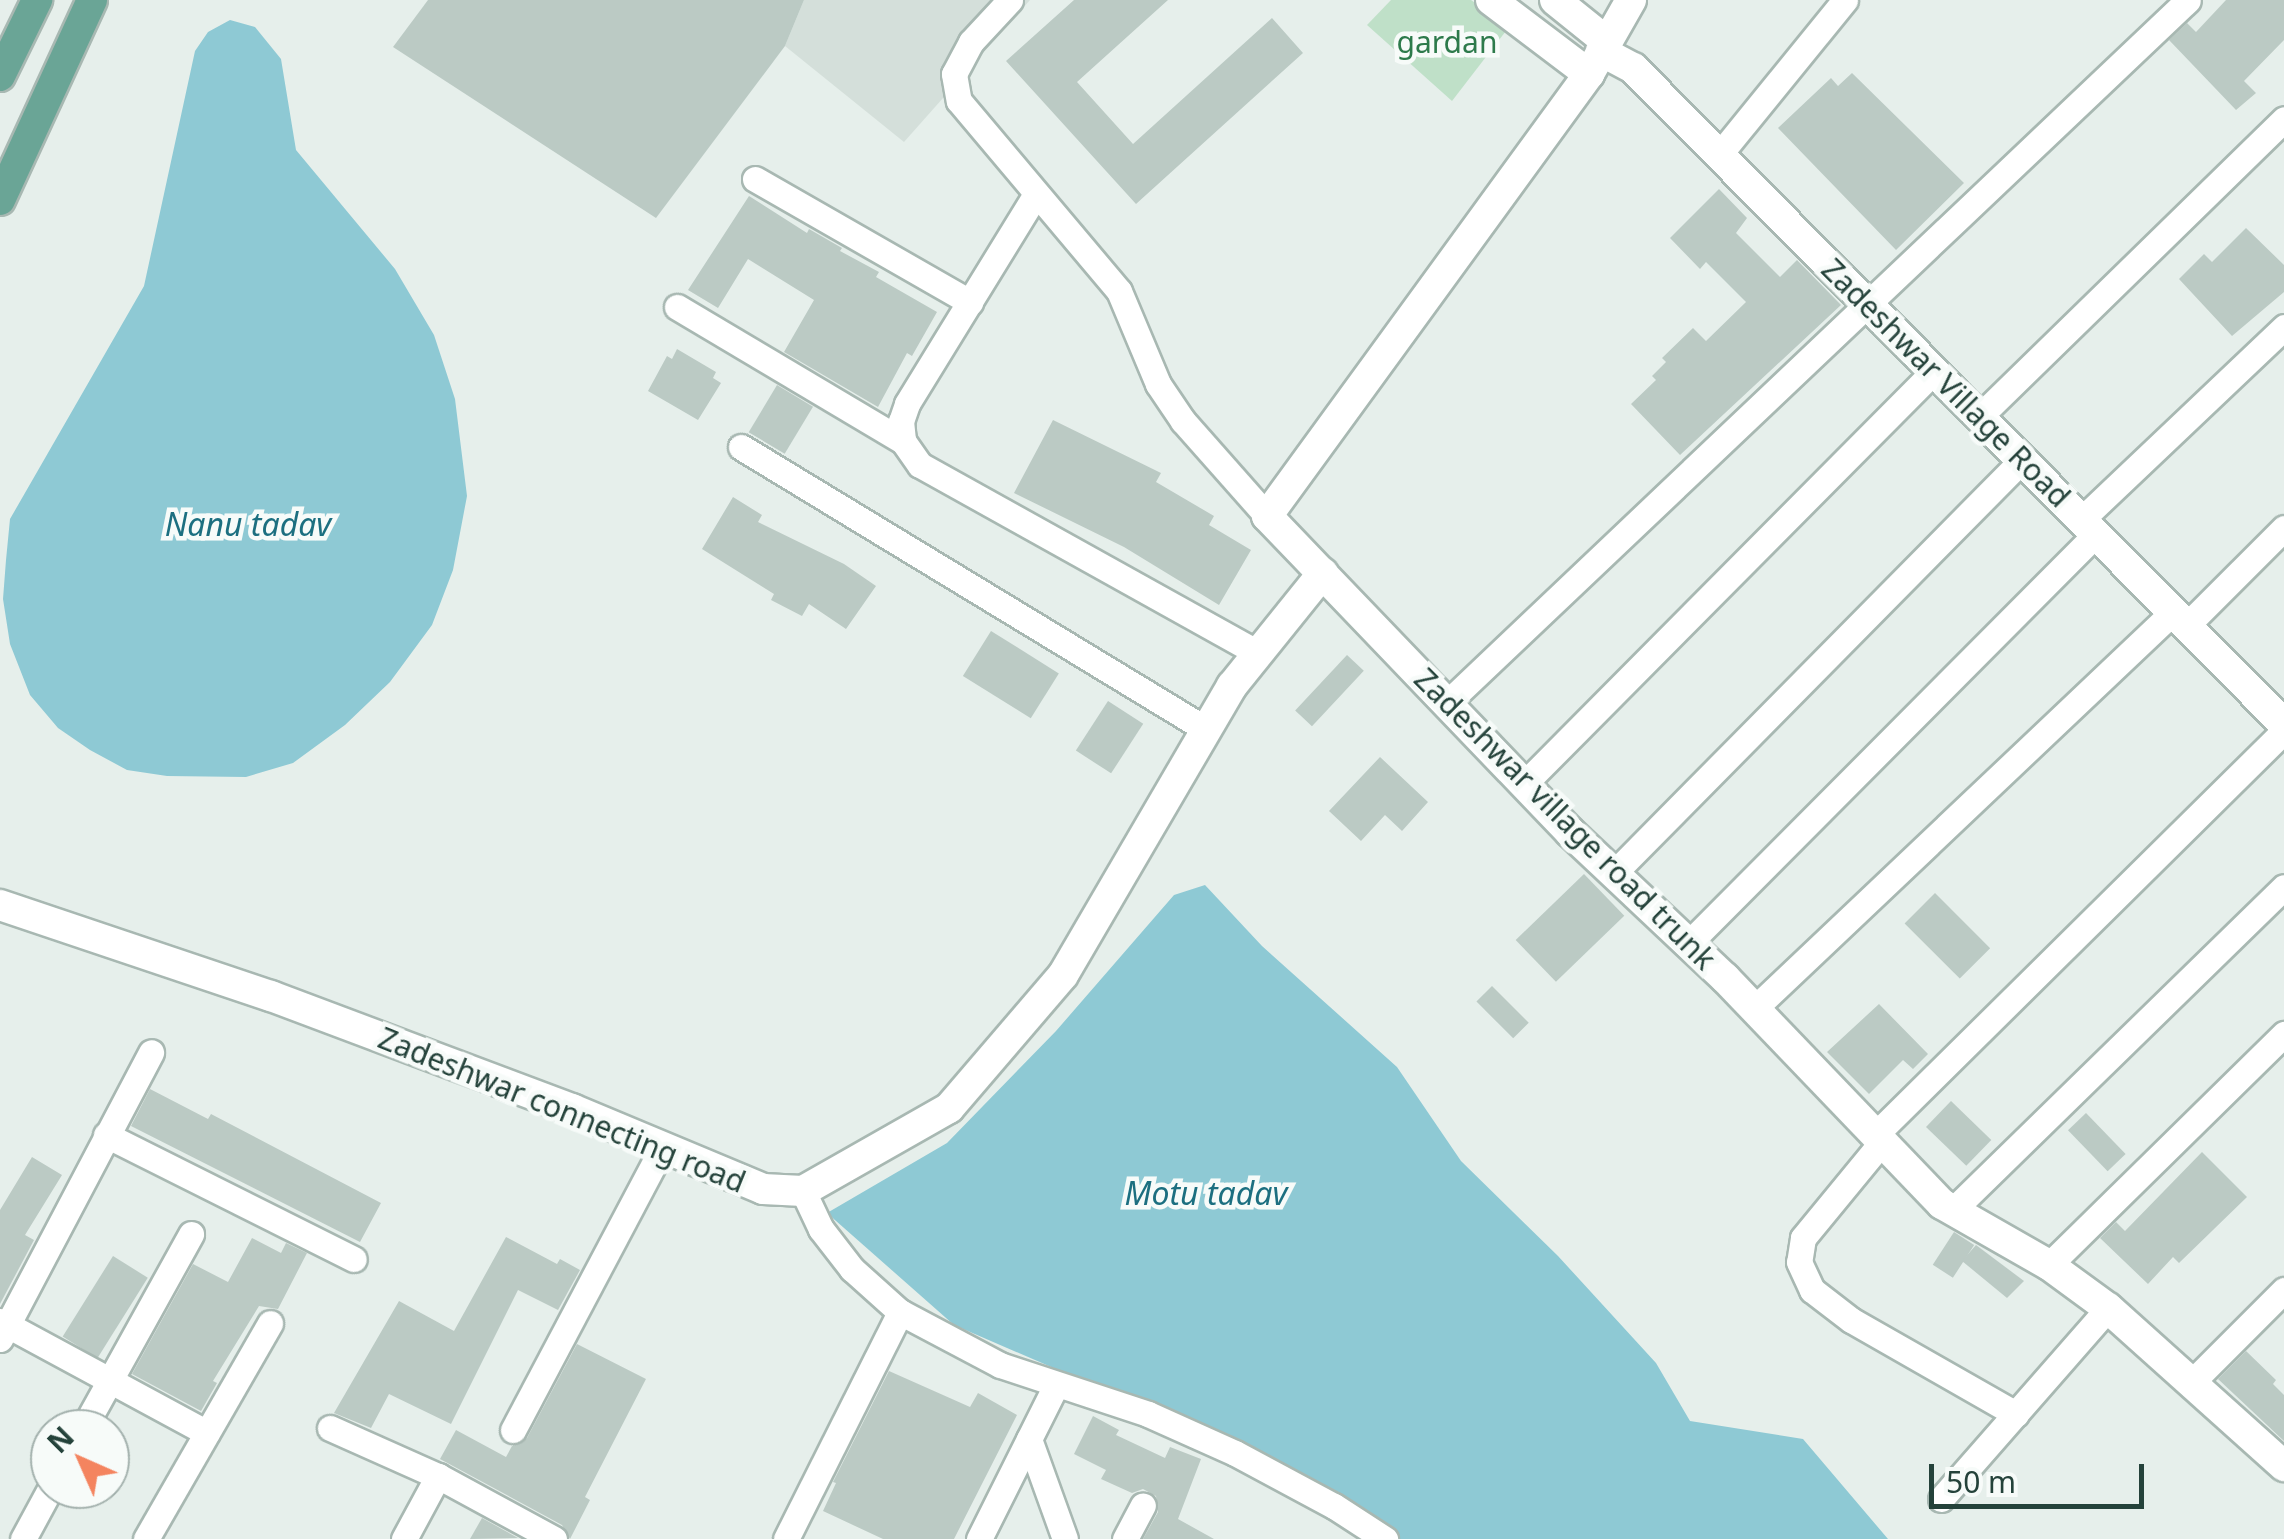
<!DOCTYPE html>
<style>
body{margin:0}
#map{position:relative;width:2284px;height:1539px;overflow:hidden;background:#e6efeb;font-family:"Noto Sans",sans-serif}
div>[style]{position:absolute}
[style*='--x']{left:calc(var(--x)*1px);top:calc(var(--y)*1px);width:calc(var(--w)*1px);rotate:calc(var(--a)*1deg)}
.built>*{inset:0;background:#d4dfda}
.green>*{inset:0;background:#bfe0c8}
.water>*{inset:0;background:#8ec9d4}
.building>*{inset:0;background:#bbcac4;transform-origin:0 0}
.roads{filter:drop-shadow(2px 0 #a8b8b2) drop-shadow(-2px 0 #a8b8b2) drop-shadow(0 2px #a8b8b2) drop-shadow(0 -2px #a8b8b2)}
.street>*{height:25px;margin:-12.5px;padding:0 12.5px;transform-origin:12.5px;border-radius:12.5px;background:#fff}
.secondary>*{height:30px;margin:-15px;padding:0 15px;transform-origin:15px;border-radius:15px;background:#fff}
.primary>*{height:30px;margin:-15px;padding:0 15px;transform-origin:15px;border-radius:15px;background:#6aa596}
span{translate:-50% -50%;white-space:nowrap;text-align:center;line-height:1.15;-webkit-text-stroke:9px #f7fbf9;paint-order:stroke}
.park-label{font-size:30px;color:#2d7a4b}
.street-label{font-size:30px;color:#24423a}
.water-label{font-size:32px;color:#1c6f80;font-style:italic}
.north{position:absolute;left:30px;top:1409px;width:100px;height:100px;box-sizing:border-box;background:#f7fbf9;border:2px solid #a3b1ad;border-radius:50%;rotate:315deg;font-size:28px;font-weight:700;line-height:40px;text-align:center;color:#24423a}
.north::after{content:'';display:block;margin:auto;width:35px;height:45px;background:#f4845f;clip-path:polygon(50% 0,100% 100%,50% 72%,0 100%)}
.scale{position:absolute;left:1929px;top:1464px;width:215px;height:45px;box-sizing:border-box;border:5px solid #24423a;border-top:0;padding-left:12px;font-size:30px;line-height:35px;white-space:nowrap;color:#24423a;-webkit-text-stroke:8px #f7fbf9;paint-order:stroke}
</style>
<div id="map">
<div class="built">
<i style="clip-path:polygon(804px 0,1030px 0,904px 142px,785px 46px)"></i>
</div>
<div class="green">
<i style="clip-path:polygon(1391px 0,1471px 0,1509px 27px,1452px 101px,1367px 25px)"></i>
</div>
<div class="water">
<i style="clip-path:polygon(230px 20px,255px 27px,281px 59px,296px 150px,395px 269px,434px 335px,455px 399px,467px 496px,453px 570px,432px 625px,390px 682px,345px 725px,293px 763px,246px 777px,167px 776px,127px 770px,90px 750px,58px 728px,30px 695px,10px 644px,3px 599px,6px 560px,10px 519px,144px 286px,195px 51px,208px 32px)"></i>
<i style="clip-path:polygon(1205px 885px,1262px 946px,1397px 1067px,1461px 1161px,1558px 1256px,1656px 1363px,1690px 1421px,1803px 1439px,1888px 1539px,1396px 1539px,1190px 1427px,954px 1325px,827px 1213px,947px 1143px,1056px 1031px,1174px 895px)"></i>
</div>
<div class="building">
<i style="clip-path:polygon(428px 0,804px 0,785px 46px,656px 218px,393px 47px)"></i>
<i style="clip-path:polygon(1074px 0,1168px 0,1077px 82px,1133px 144px,1272px 18px,1303px 53px,1136px 204px,1006px 61px)"></i>
<i style="clip-path:polygon(2226px 0,2284px 0,2284px 40px,2244px 81px,2256px 93px,2236px 110px,2169px 40px,2187px 23px,2196px 32px)"></i>
<i style="clip-path:polygon(1852px 73px,1964px 183px,1896px 250px,1778px 128px,1831px 78px,1838px 86px)"></i>
<i style="clip-path:polygon(1719px 189px,1747px 218px,1736px 233px,1780px 277px,1797px 260px,1841px 305px,1680px 455px,1631px 404px,1656px 380px,1652px 376px,1666px 362px,1662px 358px,1693px 328px,1706px 341px,1746px 302px,1706px 262px,1700px 269px,1670px 238px)"></i>
<i style="clip-path:polygon(749px 196px,807px 233px,809px 229px,842px 248px,840px 251px,879px 272px,876px 277px,937px 312px,912px 356px,907px 353px,878px 407px,784px 352px,814px 300px,748px 259px,718px 308px,688px 290px)"></i>
<i style="clip-path:polygon(2246px 228px,2284px 265px,2284px 292px,2232px 336px,2179px 279px,2204px 254px,2212px 262px)"></i>
<i style="clip-path:polygon(677px 349px,716px 372px,713px 378px,721px 383px,698px 420px,648px 391px,667px 356px,672px 359px)"></i>
<i style="left:777px;top:385px;width:42px;height:55px;rotate:31deg"></i>
<i style="clip-path:polygon(1053px 420px,1161px 473px,1156px 482px,1214px 516px,1209px 525px,1251px 550px,1219px 605px,1124px 547px,1014px 493px)"></i>
<i style="clip-path:polygon(733px 497px,762px 515px,758px 522px,844px 564px,876px 586px,846px 629px,809px 604px,802px 616px,771px 600px,774px 594px,702px 549px)"></i>
<i style="left:991px;top:631px;width:80px;height:53px;rotate:32deg"></i>
<i style="left:1347px;top:655px;width:23px;height:76px;rotate:43deg"></i>
<i style="left:1108px;top:701px;width:42px;height:59px;rotate:33deg"></i>
<i style="clip-path:polygon(1380px 757px,1428px 802px,1402px 831px,1385px 815px,1361px 841px,1329px 811px)"></i>
<i style="left:1584px;top:874px;width:58px;height:95px;rotate:46deg"></i>
<i style="left:1935px;top:893px;width:78px;height:43px;rotate:45deg"></i>
<i style="left:1492px;top:986px;width:52px;height:22px;rotate:45deg"></i>
<i style="clip-path:polygon(1879px 1004px,1928px 1054px,1913px 1069px,1903px 1060px,1869px 1094px,1827px 1052px)"></i>
<i style="clip-path:polygon(150px 1089px,208px 1119px,211px 1114px,381px 1203px,360px 1242px,131px 1126px)"></i>
<i style="left:1951px;top:1101px;width:56px;height:36px;rotate:44deg"></i>
<i style="left:2086px;top:1113px;width:57px;height:25px;rotate:46deg"></i>
<i style="clip-path:polygon(2202px 1152px,2247px 1197px,2179px 1263px,2173px 1257px,2148px 1284px,2100px 1238px,2116px 1222px,2125px 1231px)"></i>
<i style="clip-path:polygon(32px 1157px,62px 1175px,25px 1235px,34px 1240px,0 1304px,0 1210px)"></i>
<i style="left:1954px;top:1232px;width:24px;height:39px;rotate:33deg"></i>
<i style="clip-path:polygon(506px 1237px,557px 1264px,560px 1259px,580px 1270px,558px 1310px,518px 1290px,451px 1424px,389px 1394px,371px 1428px,334px 1413px,399px 1301px,454px 1331px)"></i>
<i style="clip-path:polygon(252px 1238px,281px 1253px,286px 1243px,307px 1253px,278px 1309px,259px 1306px,213px 1381px,217px 1383px,201px 1411px,132px 1374px,193px 1264px,228px 1282px)"></i>
<i style="clip-path:polygon(1976px 1245px,2024px 1281px,2007px 1298px,1962px 1261px)"></i>
<i style="left:113px;top:1256px;width:41px;height:95px;rotate:32deg"></i>
<i style="clip-path:polygon(577px 1344px,646px 1379px,585px 1497px,590px 1500px,570px 1539px,562px 1525px,440px 1459px,456px 1430px,506px 1457px,512px 1446px,527px 1438px)"></i>
<i style="clip-path:polygon(2246px 1351px,2276px 1380px,2273px 1384px,2284px 1395px,2284px 1441px,2218px 1379px)"></i>
<i style="clip-path:polygon(889px 1371px,970px 1407px,978px 1393px,1017px 1415px,954px 1539px,883px 1539px,823px 1511px,836px 1483px,833px 1482px)"></i>
<i style="clip-path:polygon(1093px 1416px,1119px 1430px,1116px 1435px,1165px 1458px,1170px 1447px,1201px 1459px,1178px 1519px,1214px 1539px,1143px 1539px,1158px 1512px,1156px 1496px,1143px 1489px,1132px 1493px,1101px 1479px,1106px 1470px,1074px 1454px)"></i>
<i style="clip-path:polygon(482px 1518px,518px 1538px,470px 1539px)"></i>
</div>
<div class="roads">
<div class="street">
<i style="--x:1010;--y:0;--w:57;--a:132.9"></i>
<i style="--x:971;--y:42;--w:36;--a:118"></i>
<i style="--x:954;--y:74;--w:27;--a:80"></i>
<i style="--x:959;--y:101;--w:248;--a:49.9"></i>
<i style="--x:1119;--y:291;--w:101;--a:67.2"></i>
<i style="--x:1158;--y:384;--w:45;--a:56"></i>
<i style="--x:1183;--y:421;--w:127;--a:48.5"></i>
<i style="--x:1719;--y:155;--w:200;--a:-50.9"></i>
<i style="--x:755;--y:179;--w:248;--a:29.8"></i>
<i style="--x:1036;--y:194;--w:246;--a:121.6"></i>
<i style="--x:907;--y:404;--w:18;--a:109"></i>
<i style="--x:901;--y:421;--w:20;--a:84"></i>
<i style="--x:903;--y:441;--w:29;--a:55"></i>
<i style="--x:920;--y:465;--w:387;--a:29.1"></i>
<i style="--x:677;--y:307;--w:263;--a:30.7"></i>
<i style="--x:1980;--y:416;--w:425;--a:-44.3"></i>
<i style="--x:741;--y:447;--w:545;--a:31.27"></i>
<i style="--x:2082;--y:519;--w:279;--a:-43.5"></i>
<i style="--x:2187;--y:625;--w:137;--a:-45"></i>
<i style="--x:1447;--y:703;--w:1021;--a:-43.49"></i>
<i style="--x:1524;--y:784;--w:583;--a:-45.21"></i>
<i style="--x:1614;--y:873;--w:582;--a:-45.35"></i>
<i style="--x:1688;--y:944;--w:578;--a:-45.14"></i>
<i style="--x:1754;--y:1009;--w:577;--a:-43.46"></i>
<i style="--x:106;--y:1135;--w:277;--a:26.6"></i>
<i style="--x:1874;--y:1136;--w:576;--a:-44.65"></i>
<i style="--x:1881;--y:1143;--w:123;--a:129.4"></i>
<i style="--x:1803;--y:1238;--w:24;--a:99"></i>
<i style="--x:1799;--y:1262;--w:31;--a:65"></i>
<i style="--x:1812;--y:1290;--w:49;--a:37.6"></i>
<i style="--x:1851;--y:1320;--w:190;--a:29.7"></i>
<i style="--x:803;--y:1191;--w:42;--a:64.7"></i>
<i style="--x:821;--y:1229;--w:51;--a:52.2"></i>
<i style="--x:852;--y:1269;--w:64;--a:41.9"></i>
<i style="--x:900;--y:1312;--w:113;--a:27.9"></i>
<i style="--x:1000;--y:1365;--w:156;--a:18.3"></i>
<i style="--x:1148;--y:1414;--w:95;--a:24.1"></i>
<i style="--x:1235;--y:1453;--w:112;--a:28.2"></i>
<i style="--x:1334;--y:1506;--w:61;--a:32.9"></i>
<i style="--x:1953;--y:1210;--w:462;--a:-44.3"></i>
<i style="--x:2049;--y:1265;--w:330;--a:-44.5"></i>
<i style="--x:0;--y:1321;--w:235;--a:28.4"></i>
<i style="--x:0;--y:1339;--w:324;--a:-62.2"></i>
<i style="--x:2190;--y:1384;--w:133;--a:-45"></i>
<i style="--x:330;--y:1428;--w:118;--a:24"></i>
<i style="--x:438;--y:1476;--w:132;--a:28.5"></i>
<i style="--x:83;--y:1429;--w:223;--a:-61"></i>
<i style="--x:513;--y:1430;--w:320;--a:-62.1"></i>
<i style="--x:1029;--y:1439;--w:106;--a:70.2"></i>
<i style="--x:1941;--y:1499;--w:254;--a:-48.8"></i>
<i style="--x:23;--y:1539;--w:57;--a:-61.6"></i>
<i style="--x:146;--y:1539;--w:249;--a:-60.1"></i>
<i style="--x:404;--y:1539;--w:72;--a:-61.6"></i>
<i style="--x:786;--y:1539;--w:254;--a:-63.3"></i>
<i style="--x:979;--y:1539;--w:172;--a:-63.4"></i>
<i style="--x:1125;--y:1539;--w:38;--a:-62"></i>
</div>
<div class="secondary">
<i style="--x:1491;--y:0;--w:123;--a:37.1"></i>
<i style="--x:1555;--y:0;--w:65;--a:38.8"></i>
<i style="--x:1631;--y:0;--w:85;--a:119.6"></i>
<i style="--x:1589;--y:74;--w:547;--a:126.07"></i>
<i style="--x:1267;--y:516;--w:438;--a:46.2"></i>
<i style="--x:1570;--y:832;--w:213;--a:43.3"></i>
<i style="--x:1725;--y:978;--w:313;--a:46.2"></i>
<i style="--x:1942;--y:1204;--w:123;--a:29.7"></i>
<i style="--x:2049;--y:1265;--w:73;--a:36.1"></i>
<i style="--x:2108;--y:1308;--w:237;--a:41.9"></i>
<i style="--x:1601;--y:51;--w:36;--a:28"></i>
<i style="--x:1633;--y:68;--w:924;--a:45.22"></i>
<i style="--x:0;--y:905;--w:286;--a:18.6"></i>
<i style="--x:271;--y:996;--w:322;--a:20.6"></i>
<i style="--x:572;--y:1109;--w:207;--a:22.7"></i>
<i style="--x:763;--y:1189;--w:40;--a:2.9"></i>
<i style="--x:803;--y:1191;--w:168;--a:-29.6"></i>
<i style="--x:949;--y:1108;--w:175;--a:-49.4"></i>
<i style="--x:1063;--y:975;--w:335;--a:-59.7"></i>
<i style="--x:1232;--y:686;--w:145;--a:-51.2"></i>
</div>
<div class="primary">
<i style="--x:0;--y:76;--w:85;--a:-64"></i>
<i style="--x:0;--y:200;--w:220;--a:-65.3"></i>
</div>
</div>
<div class="park-label">
<span style="left:1447px;top:42px">gardan</span>
</div>
<div class="street-label">
<span style="left:1946px;top:383px;rotate:45deg">Zadeshwar Village Road</span>
<span style="left:1565px;top:819px;rotate:45deg">Zadeshwar village road trunk</span>
<span style="left:562px;top:1110px;rotate:22deg">Zadeshwar connecting road</span>
</div>
<div class="water-label">
<span style="left:248px;top:524px">Nanu tadav</span>
<span style="left:1206px;top:1193px">Motu tadav</span>
</div>
<div class="north">N</div>
<div class="scale">50 m</div>
</div>
